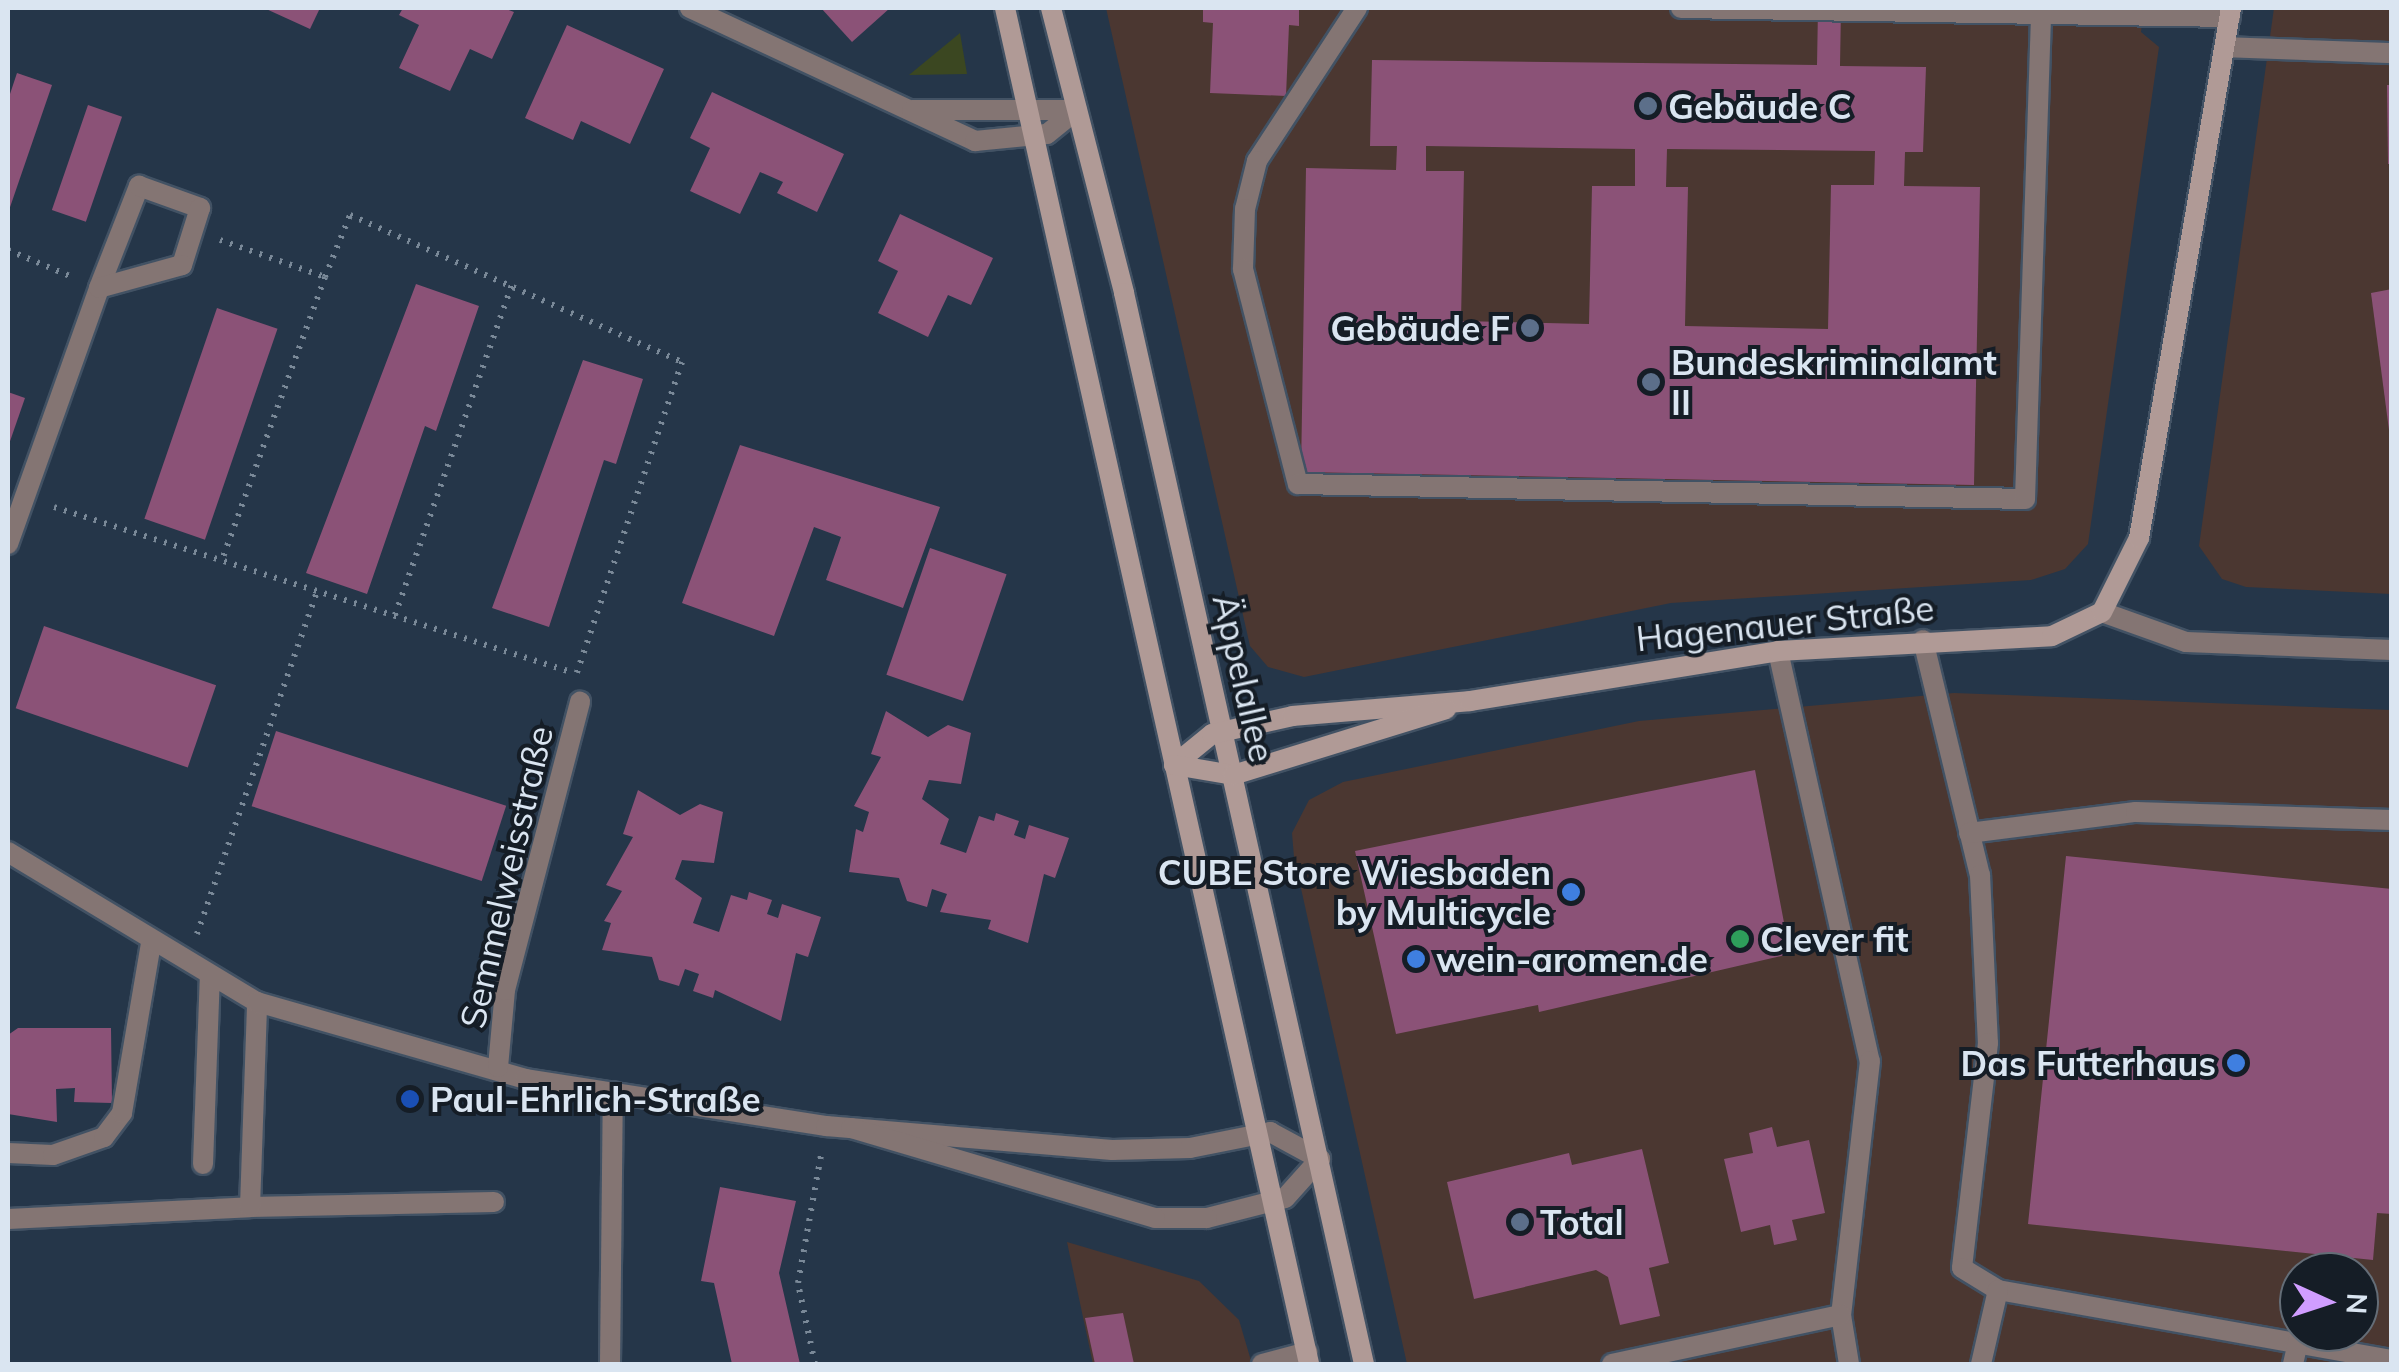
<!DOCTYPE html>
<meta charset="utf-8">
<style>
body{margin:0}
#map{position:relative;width:2399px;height:1372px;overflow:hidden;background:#253649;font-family:Mulish,sans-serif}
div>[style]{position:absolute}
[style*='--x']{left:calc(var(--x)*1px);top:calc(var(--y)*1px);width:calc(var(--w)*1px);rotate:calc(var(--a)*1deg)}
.commercial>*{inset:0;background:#4b3731}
.green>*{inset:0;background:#3b4721}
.building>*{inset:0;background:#8b5277;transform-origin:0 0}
.path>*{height:6px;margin-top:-3px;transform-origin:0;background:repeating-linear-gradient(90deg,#7a8998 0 2.5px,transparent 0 10.5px)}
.roads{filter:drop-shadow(2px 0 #425264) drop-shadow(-2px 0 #425264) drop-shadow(0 2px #425264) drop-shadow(0 -2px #425264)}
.lane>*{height:20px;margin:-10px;padding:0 10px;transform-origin:10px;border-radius:10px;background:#847573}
.street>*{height:20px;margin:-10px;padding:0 10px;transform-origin:10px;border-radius:10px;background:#847573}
.secondary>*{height:20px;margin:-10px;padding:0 10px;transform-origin:10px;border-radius:10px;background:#b09a96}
.dots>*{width:28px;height:28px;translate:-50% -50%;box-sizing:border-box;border:5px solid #151d26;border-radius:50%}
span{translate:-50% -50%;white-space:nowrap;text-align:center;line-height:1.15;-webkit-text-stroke:8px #151d26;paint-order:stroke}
.poi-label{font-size:35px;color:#dae5f1;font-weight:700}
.left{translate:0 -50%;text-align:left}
.right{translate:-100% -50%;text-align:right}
.street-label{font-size:35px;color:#dae5f1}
.frame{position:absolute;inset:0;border:10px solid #dae5f1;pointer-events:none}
.north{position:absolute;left:2279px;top:1252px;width:100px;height:100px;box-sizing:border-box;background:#151d26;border:2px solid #646d77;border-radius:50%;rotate:93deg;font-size:28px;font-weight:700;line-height:40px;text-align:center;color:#dae5f1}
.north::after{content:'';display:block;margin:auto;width:35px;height:45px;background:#d09dff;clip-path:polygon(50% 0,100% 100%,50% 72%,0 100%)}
</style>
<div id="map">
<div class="commercial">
<i style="clip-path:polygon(1106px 8px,2144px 8px,2141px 32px,2159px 47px,2088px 544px,2065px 569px,2031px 580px,1671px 603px,1304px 677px,1268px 667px,1250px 646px)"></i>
<i style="clip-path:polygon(2274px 8px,2391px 8px,2391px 594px,2246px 587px,2222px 579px,2199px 546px)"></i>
<i style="clip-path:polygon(evenodd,1954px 693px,2391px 710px,2391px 1364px,1407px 1364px,1294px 857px,1292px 833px,1309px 800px,1343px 782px,1639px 721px,1954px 693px,2299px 1272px,2359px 1272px,2359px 1332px,2299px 1332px,2299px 1272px)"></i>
<i style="clip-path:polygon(1067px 1242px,1199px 1281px,1239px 1320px,1252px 1364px,1093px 1364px)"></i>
</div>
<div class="green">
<i style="clip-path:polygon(960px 33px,967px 74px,909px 75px)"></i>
</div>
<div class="building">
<i style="clip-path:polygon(264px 8px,320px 8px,310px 29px)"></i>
<i style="clip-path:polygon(403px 8px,503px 8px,514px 12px,492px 59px,470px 49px,450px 91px,399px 68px,419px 25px,399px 15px)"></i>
<i style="clip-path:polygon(821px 8px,890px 8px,852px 42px)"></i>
<i style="clip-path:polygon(1203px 8px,1299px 8px,1299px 26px,1289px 25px,1286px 96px,1210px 93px,1213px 23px,1203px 22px)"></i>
<i style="clip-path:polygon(evenodd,1818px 8px,1841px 8px,1840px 66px,1926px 67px,1923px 152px,1905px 152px,1904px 186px,1980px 187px,1974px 485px,1301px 472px,1306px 168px,1396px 170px,1397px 146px,1370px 146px,1372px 60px,1817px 65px,1818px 8px,1426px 146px,1635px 149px,1635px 186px,1592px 186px,1589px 324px,1461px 321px,1464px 171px,1426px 171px,1426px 146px,1818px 8px,1667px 149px,1875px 151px,1874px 185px,1831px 185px,1828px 329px,1685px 326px,1688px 187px,1666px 187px,1667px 149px)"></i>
<i style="clip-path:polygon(567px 25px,664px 69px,630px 144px,581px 121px,573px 140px,525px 118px)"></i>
<i style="clip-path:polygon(17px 73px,52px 85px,8px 213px,8px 100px)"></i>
<i style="clip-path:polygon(2387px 85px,2392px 85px,2392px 164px,2388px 164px)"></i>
<i style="clip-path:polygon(712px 92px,844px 154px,817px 212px,777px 193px,783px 182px,760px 172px,740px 214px,690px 191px,710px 148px,690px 138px)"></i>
<i style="left:88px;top:105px;width:36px;height:111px;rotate:19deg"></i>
<i style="clip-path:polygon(900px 214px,993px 258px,971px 305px,948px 295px,928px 337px,878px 313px,898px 271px,878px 261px)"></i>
<i style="clip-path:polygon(416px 284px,479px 306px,436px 431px,425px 426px,367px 594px,306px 573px)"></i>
<i style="clip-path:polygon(2392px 289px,2392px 430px,2389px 430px,2371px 293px)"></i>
<i style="left:217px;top:308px;width:64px;height:223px;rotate:19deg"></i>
<i style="clip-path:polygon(583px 360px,643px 379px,616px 464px,604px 460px,549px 627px,492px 608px)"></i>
<i style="clip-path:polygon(8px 392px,25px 398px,8px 447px)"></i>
<i style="clip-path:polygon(740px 445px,940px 507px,903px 608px,826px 580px,841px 537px,814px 527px,774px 636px,682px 603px)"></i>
<i style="left:930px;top:548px;width:81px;height:134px;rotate:19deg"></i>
<i style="left:44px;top:626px;width:182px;height:87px;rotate:19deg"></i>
<i style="clip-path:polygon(886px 711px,928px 737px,948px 725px,971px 733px,961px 784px,929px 780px,922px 799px,949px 819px,940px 844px,966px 853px,979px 816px,994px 821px,996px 813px,1019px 821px,1014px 835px,1025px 839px,1029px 825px,1069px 838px,1055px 878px,1044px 874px,1028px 943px,988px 929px,991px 920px,940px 912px,947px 894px,932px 889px,927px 907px,907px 901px,899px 878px,849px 872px,856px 829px,863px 832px,869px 812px,854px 806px,881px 757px,871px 754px)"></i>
<i style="left:276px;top:731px;width:242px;height:79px;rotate:18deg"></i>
<i style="clip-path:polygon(1755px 770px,1790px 954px,1539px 1012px,1538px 1005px,1396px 1034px,1355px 851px)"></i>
<i style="clip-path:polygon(638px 790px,680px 815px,700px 804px,723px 812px,714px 863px,682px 860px,675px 879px,702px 898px,693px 923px,719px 932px,731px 895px,747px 900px,749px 892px,772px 900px,767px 914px,778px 918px,782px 904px,821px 917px,808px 957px,796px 953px,781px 1021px,715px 990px,713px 998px,693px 991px,699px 974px,685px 969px,679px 986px,659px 980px,652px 957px,602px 950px,611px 923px,604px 921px,622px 891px,606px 885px,633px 837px,623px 834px)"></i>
<i style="clip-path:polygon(2066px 856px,2392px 889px,2392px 1214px,2377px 1213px,2373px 1260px,2028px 1224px)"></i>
<i style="clip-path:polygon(18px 1028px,111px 1028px,112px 1103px,74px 1102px,75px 1088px,56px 1089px,57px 1122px,8px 1114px,8px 1035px)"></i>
<i style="clip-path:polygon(1772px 1127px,1777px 1147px,1809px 1140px,1825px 1213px,1792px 1220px,1797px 1240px,1774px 1245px,1770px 1225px,1741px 1232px,1724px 1159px,1753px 1153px,1749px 1133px)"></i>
<i style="clip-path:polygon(1642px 1149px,1669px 1263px,1649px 1268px,1660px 1316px,1620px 1325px,1608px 1277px,1596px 1270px,1474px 1299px,1447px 1182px,1569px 1153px,1572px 1165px)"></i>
<i style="clip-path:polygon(720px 1187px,796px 1201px,779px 1273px,800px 1364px,732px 1364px,714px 1283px,701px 1281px)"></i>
<i style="clip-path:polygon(1123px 1313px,1134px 1364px,1095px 1364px,1085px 1318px)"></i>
</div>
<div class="path">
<i style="--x:220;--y:240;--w:111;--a:19.4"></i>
<i style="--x:325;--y:277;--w:301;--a:110"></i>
<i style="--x:8;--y:250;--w:67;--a:22.8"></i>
<i style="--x:325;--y:277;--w:67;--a:-68"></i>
<i style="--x:350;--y:215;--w:363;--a:23.9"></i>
<i style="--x:682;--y:362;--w:328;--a:108.7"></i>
<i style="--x:54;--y:507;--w:543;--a:17.7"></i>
<i style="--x:395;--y:615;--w:354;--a:-70.5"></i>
<i style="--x:197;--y:934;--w:363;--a:-70.7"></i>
<i style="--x:815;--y:1364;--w:83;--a:-101.9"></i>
<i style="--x:798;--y:1283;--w:130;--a:-79.8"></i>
</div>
<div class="roads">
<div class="lane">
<i style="--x:1357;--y:8;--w:183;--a:123.2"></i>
<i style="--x:1257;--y:161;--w:49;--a:104"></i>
<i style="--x:1245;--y:209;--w:60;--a:91.9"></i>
<i style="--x:1243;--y:269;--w:222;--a:75.7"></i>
<i style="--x:1298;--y:484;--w:727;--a:1.18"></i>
<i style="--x:2025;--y:499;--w:488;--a:-88.1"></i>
<i style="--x:1681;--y:8;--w:549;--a:0.94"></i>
<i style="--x:2225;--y:47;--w:167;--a:2.1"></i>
<i style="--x:1923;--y:640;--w:242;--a:76.4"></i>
<i style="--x:1980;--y:875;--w:168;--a:87.3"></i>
<i style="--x:1988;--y:1043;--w:226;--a:96.6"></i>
<i style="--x:1962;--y:1268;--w:42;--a:31.4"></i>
<i style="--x:1998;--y:1290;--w:400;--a:10.1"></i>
<i style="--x:1778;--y:651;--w:420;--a:77.4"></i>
<i style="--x:1870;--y:1061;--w:256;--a:96.5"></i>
<i style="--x:1841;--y:1315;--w:50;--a:80.7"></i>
<i style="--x:1969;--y:833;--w:168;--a:-7.2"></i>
<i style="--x:2136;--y:812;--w:256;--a:1.8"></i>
<i style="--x:8;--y:1153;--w:45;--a:2.5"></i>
<i style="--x:53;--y:1155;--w:54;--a:-19.4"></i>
<i style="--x:104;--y:1137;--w:30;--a:-53"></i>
<i style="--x:122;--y:1113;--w:171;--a:-80.3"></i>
<i style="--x:203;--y:1164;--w:188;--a:-87.9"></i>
<i style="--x:250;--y:1207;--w:244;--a:-1.2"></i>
<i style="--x:8;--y:1219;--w:242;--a:-2.8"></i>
<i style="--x:250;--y:1207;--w:205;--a:-88"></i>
<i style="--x:1262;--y:1364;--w:47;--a:-14.9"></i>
<i style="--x:1612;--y:1364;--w:234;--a:-12.1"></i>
<i style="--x:1981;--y:1364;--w:76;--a:-77.1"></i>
<i style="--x:2293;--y:1364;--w:26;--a:-77"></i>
</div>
<div class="street">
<i style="--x:690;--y:8;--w:315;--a:25"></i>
<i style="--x:975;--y:141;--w:72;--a:-5.6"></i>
<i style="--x:1047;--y:134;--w:38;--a:-39"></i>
<i style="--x:1077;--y:110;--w:165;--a:180"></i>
<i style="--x:8;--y:544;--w:272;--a:-70.4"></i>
<i style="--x:99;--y:288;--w:110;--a:-68.6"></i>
<i style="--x:139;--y:186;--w:65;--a:19.8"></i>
<i style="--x:200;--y:208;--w:60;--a:107.5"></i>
<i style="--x:182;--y:265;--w:86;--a:164.5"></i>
<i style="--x:2102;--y:612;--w:89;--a:19.7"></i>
<i style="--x:2186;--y:642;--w:206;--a:2.2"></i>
<i style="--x:8;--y:852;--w:291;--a:31.1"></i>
<i style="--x:257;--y:1002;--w:279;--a:16"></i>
<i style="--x:525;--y:1079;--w:305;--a:8.9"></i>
<i style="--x:826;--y:1126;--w:287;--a:4.8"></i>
<i style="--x:1112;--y:1150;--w:78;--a:-1.5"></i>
<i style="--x:1190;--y:1148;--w:82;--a:-11.3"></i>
<i style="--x:1270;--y:1132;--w:57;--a:28.4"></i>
<i style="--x:1320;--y:1159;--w:52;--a:131.9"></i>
<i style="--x:1285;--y:1198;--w:81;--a:165.6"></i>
<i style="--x:1207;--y:1218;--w:52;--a:180"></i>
<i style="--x:1155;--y:1218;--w:317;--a:-163.5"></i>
<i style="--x:498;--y:1067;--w:77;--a:-84.8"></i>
<i style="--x:505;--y:990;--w:298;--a:-75.4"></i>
<i style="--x:610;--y:1364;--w:272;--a:-89.4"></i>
</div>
<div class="secondary">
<i style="--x:1005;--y:8;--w:1390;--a:77.36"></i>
<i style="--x:1051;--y:8;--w:294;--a:75.6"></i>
<i style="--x:1124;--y:293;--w:1098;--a:77.37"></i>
<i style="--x:1174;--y:765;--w:49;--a:-39.2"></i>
<i style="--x:1212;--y:734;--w:83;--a:-12.5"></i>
<i style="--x:1293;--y:716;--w:178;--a:-4.8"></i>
<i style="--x:1470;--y:701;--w:312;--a:-9.2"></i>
<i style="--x:1778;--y:651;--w:274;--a:-3.1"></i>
<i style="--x:2052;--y:636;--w:55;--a:-25.6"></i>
<i style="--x:2102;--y:612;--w:83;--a:-63.4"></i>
<i style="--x:2139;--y:538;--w:538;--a:-80.15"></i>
<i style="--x:1174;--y:765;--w:60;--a:9.6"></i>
<i style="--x:1233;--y:775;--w:223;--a:-17.2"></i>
</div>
</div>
<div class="dots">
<i style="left:1648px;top:106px;background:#5c6f8a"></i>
<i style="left:1530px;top:328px;background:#5c6f8a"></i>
<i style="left:1651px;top:382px;background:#5c6f8a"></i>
<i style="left:1571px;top:892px;background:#3f7fe0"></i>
<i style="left:1740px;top:939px;background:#2e9e5b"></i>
<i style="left:1416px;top:959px;background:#3f7fe0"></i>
<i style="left:2236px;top:1063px;background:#3f7fe0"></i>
<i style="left:410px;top:1099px;background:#1a4fb4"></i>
<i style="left:1520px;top:1222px;background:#5c6f8a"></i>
</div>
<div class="poi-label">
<span class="left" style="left:1668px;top:106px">Gebäude C</span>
<span class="right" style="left:1510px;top:328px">Gebäude F</span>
<span class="left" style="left:1671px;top:382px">Bundeskriminalamt<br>II</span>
<span class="right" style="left:1551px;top:892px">CUBE Store Wiesbaden<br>by Multicycle</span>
<span class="left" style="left:1760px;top:939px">Clever fit</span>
<span class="left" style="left:1436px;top:959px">wein-aromen.de</span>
<span class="right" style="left:2216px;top:1063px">Das Futterhaus</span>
<span class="left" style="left:430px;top:1099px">Paul-Ehrlich-Straße</span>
<span class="left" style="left:1540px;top:1222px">Total</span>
</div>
<div class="street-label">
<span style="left:1785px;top:623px;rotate:-6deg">Hagenauer Straße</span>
<span style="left:1244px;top:678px;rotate:77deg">Äppelallee</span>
<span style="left:506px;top:877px;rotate:-77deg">Semmelweisstraße</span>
</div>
<div class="frame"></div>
<div class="north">N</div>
</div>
